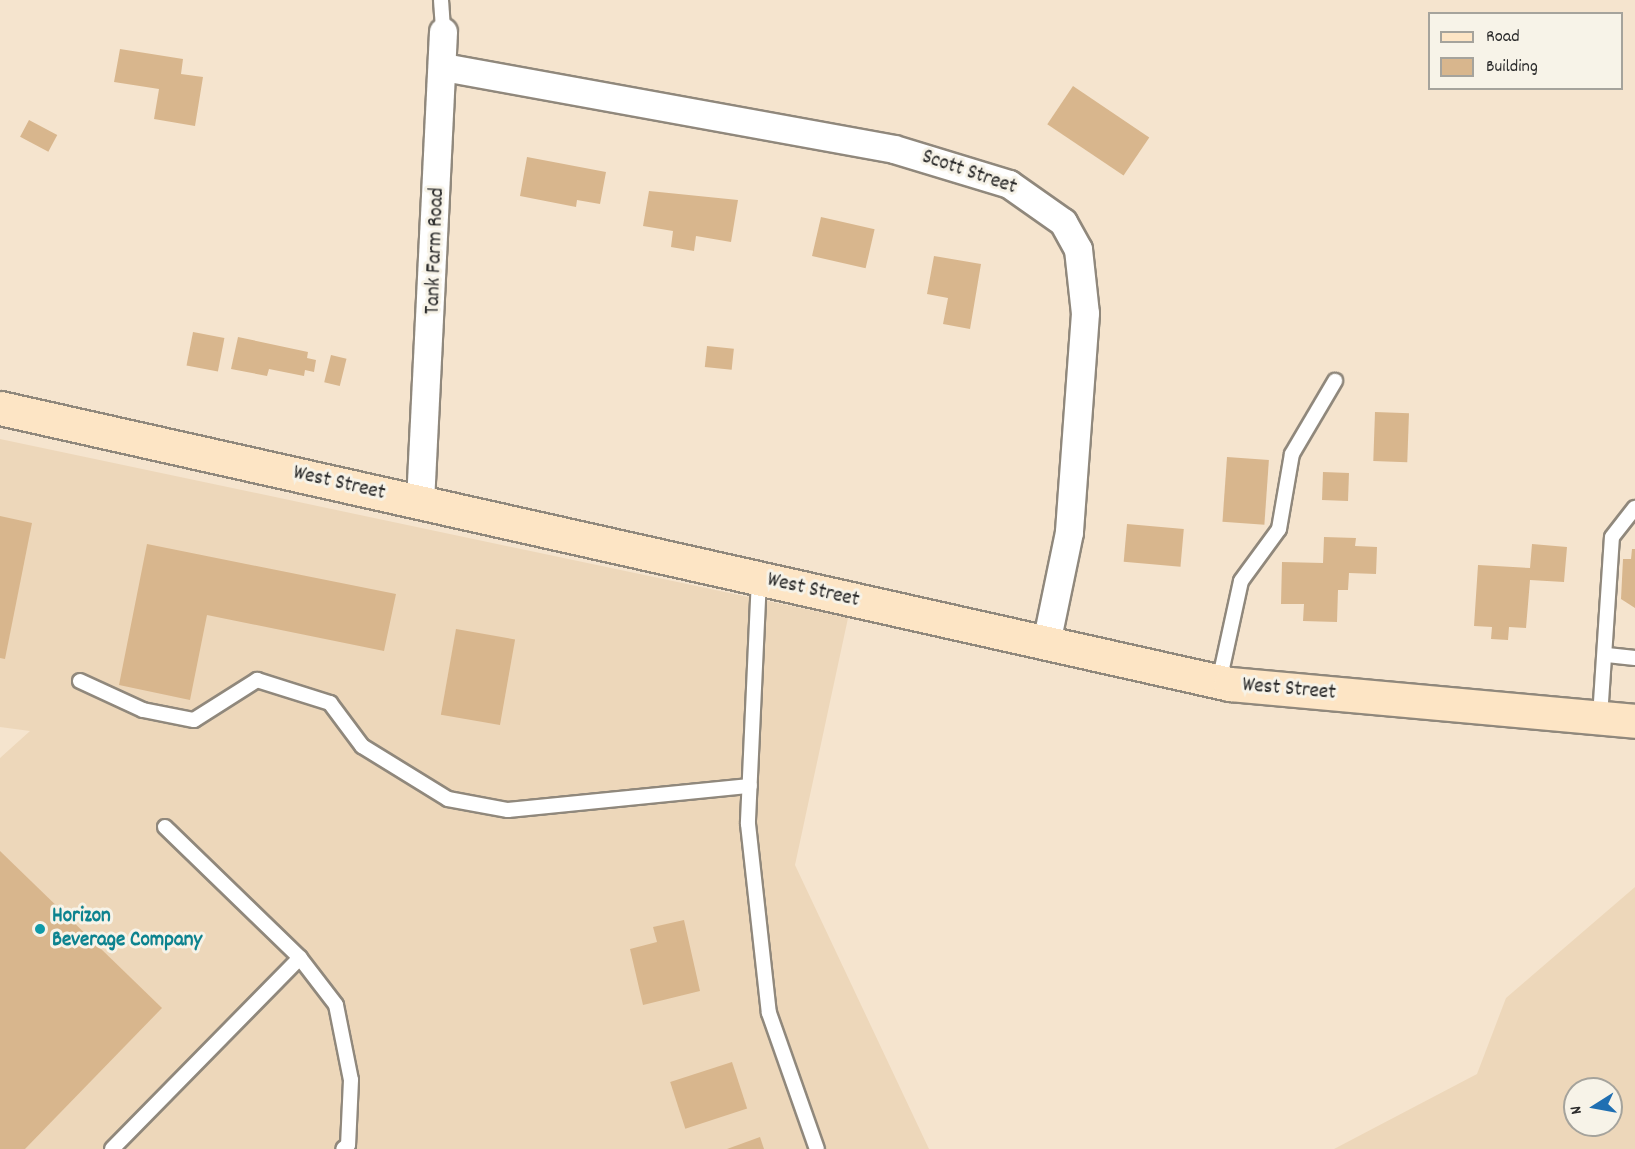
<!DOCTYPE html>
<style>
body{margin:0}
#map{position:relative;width:1635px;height:1149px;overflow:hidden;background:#f5e4ce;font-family:Dekko,sans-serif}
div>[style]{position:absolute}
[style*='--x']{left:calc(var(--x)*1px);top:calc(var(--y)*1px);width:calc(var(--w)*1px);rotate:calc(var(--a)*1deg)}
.built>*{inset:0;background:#edd7ba}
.building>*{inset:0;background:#d8b68d;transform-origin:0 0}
.roads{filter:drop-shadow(2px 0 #90887c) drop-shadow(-2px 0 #90887c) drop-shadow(0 2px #90887c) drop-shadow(0 -2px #90887c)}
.lane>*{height:14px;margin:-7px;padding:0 7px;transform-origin:7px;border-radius:7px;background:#fff}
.street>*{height:27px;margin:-13.5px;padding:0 13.5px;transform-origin:13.5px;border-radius:13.5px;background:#fff}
.secondary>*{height:33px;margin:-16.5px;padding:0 16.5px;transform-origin:16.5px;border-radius:16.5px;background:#fde5c5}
.dots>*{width:16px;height:16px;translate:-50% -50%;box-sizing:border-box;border:3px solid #f7f3e8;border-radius:50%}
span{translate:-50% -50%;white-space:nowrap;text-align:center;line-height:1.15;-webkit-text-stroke:6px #f7f3e8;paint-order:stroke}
.street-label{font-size:21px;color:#2b2b2b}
.culture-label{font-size:21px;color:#0d838f;font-weight:700}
.left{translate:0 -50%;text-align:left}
.legend{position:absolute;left:1428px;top:12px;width:195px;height:78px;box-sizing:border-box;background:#f7f3e8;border:2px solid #a5a39c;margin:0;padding:8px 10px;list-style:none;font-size:18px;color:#2b2b2b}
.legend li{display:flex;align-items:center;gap:12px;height:30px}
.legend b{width:30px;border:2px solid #a5a39c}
.north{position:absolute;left:1563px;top:1077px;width:60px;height:60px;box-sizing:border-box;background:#f7f3e8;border:2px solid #a5a39c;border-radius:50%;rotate:259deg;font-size:16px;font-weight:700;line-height:24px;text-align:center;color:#2b2b2b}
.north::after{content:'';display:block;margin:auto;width:21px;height:27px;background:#1f6fb2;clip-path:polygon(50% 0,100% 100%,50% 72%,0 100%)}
</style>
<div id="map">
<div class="built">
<i style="clip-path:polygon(0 439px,848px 618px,795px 865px,929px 1149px,0 1149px,0 758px,30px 731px,0 727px)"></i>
<i style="clip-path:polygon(evenodd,1635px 887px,1635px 1149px,1334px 1149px,1477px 1074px,1506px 998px,1635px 887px,1575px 1089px,1611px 1089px,1611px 1125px,1575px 1125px,1575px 1089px)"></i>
</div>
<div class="building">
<i style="clip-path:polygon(120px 49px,183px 59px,181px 74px,203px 77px,195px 126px,154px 119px,159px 89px,114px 82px)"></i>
<i style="left:1073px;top:86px;width:92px;height:46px;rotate:34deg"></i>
<i style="left:29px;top:120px;width:32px;height:19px;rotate:28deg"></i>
<i style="clip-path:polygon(527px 157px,606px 172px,600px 204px,577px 200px,576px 207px,520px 196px)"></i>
<i style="clip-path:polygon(649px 191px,738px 200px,731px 242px,696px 236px,694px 251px,671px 247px,673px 231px,643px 226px)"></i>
<i style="left:821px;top:217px;width:55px;height:40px;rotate:13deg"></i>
<i style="clip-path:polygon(934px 256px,981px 264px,970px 329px,943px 324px,948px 298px,927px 294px)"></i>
<i style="left:193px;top:332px;width:32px;height:34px;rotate:11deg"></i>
<i style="clip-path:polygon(238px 337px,308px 352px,307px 358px,316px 360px,314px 372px,305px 370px,304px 376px,269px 369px,267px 376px,231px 369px)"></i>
<i style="left:707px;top:346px;width:27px;height:21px;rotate:6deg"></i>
<i style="left:331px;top:355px;width:16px;height:28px;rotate:14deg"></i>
<i style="left:1375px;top:412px;width:34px;height:49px;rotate:2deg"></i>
<i style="left:1227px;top:457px;width:42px;height:65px;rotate:4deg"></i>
<i style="left:1323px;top:472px;width:26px;height:28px;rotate:2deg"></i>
<i style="clip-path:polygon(0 516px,32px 523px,5px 659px,0 658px)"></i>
<i style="left:1127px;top:524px;width:57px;height:38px;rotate:5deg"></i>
<i style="clip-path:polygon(1324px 537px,1356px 538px,1355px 546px,1377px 547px,1376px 574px,1349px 573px,1348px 590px,1338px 590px,1337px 622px,1303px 621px,1304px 604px,1281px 604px,1282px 562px,1323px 563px)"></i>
<i style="clip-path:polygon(147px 544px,396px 594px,384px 651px,207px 615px,190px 700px,119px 685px)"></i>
<i style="clip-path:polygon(1532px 544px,1567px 547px,1564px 582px,1530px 580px,1526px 628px,1509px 627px,1508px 640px,1491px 639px,1492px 627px,1474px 626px,1478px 565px,1530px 568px)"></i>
<i style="clip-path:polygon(1632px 549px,1635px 549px,1635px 608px,1621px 599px,1623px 559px,1631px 559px)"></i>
<i style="left:456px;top:629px;width:60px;height:87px;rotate:10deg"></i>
<i style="clip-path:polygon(0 851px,162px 1008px,25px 1149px,0 1149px)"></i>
<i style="clip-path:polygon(684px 920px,700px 991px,643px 1005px,630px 949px,657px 942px,653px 927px)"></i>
<i style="left:732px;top:1062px;width:49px;height:65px;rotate:72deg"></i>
<i style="clip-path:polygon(760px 1137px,764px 1149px,727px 1149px)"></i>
</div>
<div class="roads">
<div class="lane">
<i style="--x:441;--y:0;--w:32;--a:86"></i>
<i style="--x:759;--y:578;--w:246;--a:92.6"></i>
<i style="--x:748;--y:824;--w:190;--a:83.7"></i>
<i style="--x:769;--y:1013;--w:144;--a:70.6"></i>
<i style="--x:1607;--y:655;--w:28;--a:6"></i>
<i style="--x:80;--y:681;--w:69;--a:24.7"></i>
<i style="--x:143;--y:710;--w:52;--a:11.1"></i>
<i style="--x:194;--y:720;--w:75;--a:-32.4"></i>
<i style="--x:257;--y:680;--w:77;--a:17.5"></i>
<i style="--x:330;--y:703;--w:54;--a:53.3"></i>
<i style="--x:362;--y:746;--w:101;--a:31.6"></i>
<i style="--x:448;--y:799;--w:61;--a:10.4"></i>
<i style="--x:508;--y:810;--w:243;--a:-5.7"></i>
<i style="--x:1219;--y:682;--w:103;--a:-77.7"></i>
<i style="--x:1241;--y:581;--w:64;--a:-53.8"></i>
<i style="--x:1279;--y:529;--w:76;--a:-80.2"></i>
<i style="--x:1292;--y:454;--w:85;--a:-59.5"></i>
<i style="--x:1600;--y:717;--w:180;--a:-86.2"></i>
<i style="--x:1612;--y:537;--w:37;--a:-52"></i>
<i style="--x:165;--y:827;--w:188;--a:44.1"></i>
<i style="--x:112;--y:1149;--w:268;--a:-45.5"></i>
<i style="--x:300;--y:958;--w:59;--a:52.5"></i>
<i style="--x:336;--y:1005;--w:76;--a:78.7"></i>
<i style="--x:351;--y:1080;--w:65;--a:92.6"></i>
<i style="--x:348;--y:1145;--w:6;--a:141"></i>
</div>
<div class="street">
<i style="--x:443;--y:67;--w:458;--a:10.3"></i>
<i style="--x:894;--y:149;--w:120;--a:16.9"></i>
<i style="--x:1009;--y:184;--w:66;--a:35.1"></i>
<i style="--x:1063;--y:222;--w:31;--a:61"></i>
<i style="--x:1078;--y:249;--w:64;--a:83.8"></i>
<i style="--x:1085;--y:313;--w:220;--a:94.2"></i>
<i style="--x:1069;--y:532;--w:113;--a:101.7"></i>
<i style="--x:420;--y:502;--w:471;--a:-87.2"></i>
</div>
<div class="secondary">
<i style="--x:0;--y:408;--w:1261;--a:12.65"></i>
<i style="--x:1230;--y:684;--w:407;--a:5.2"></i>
</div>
</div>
<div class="dots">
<i style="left:40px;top:929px;background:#0f9aa8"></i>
</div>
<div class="street-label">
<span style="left:969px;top:173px;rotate:19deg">Scott Street</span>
<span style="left:436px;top:251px;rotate:-88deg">Tank Farm Road</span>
<span style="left:339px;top:484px;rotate:13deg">West Street</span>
<span style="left:813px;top:591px;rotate:13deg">West Street</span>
<span style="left:1289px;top:690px;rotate:5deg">West Street</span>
</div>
<div class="culture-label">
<span class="left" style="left:52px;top:929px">Horizon<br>Beverage Company</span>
</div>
<ul class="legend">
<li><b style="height:8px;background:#fde5c5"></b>Road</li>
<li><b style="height:16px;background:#d8b68d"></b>Building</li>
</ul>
<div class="north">N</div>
</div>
